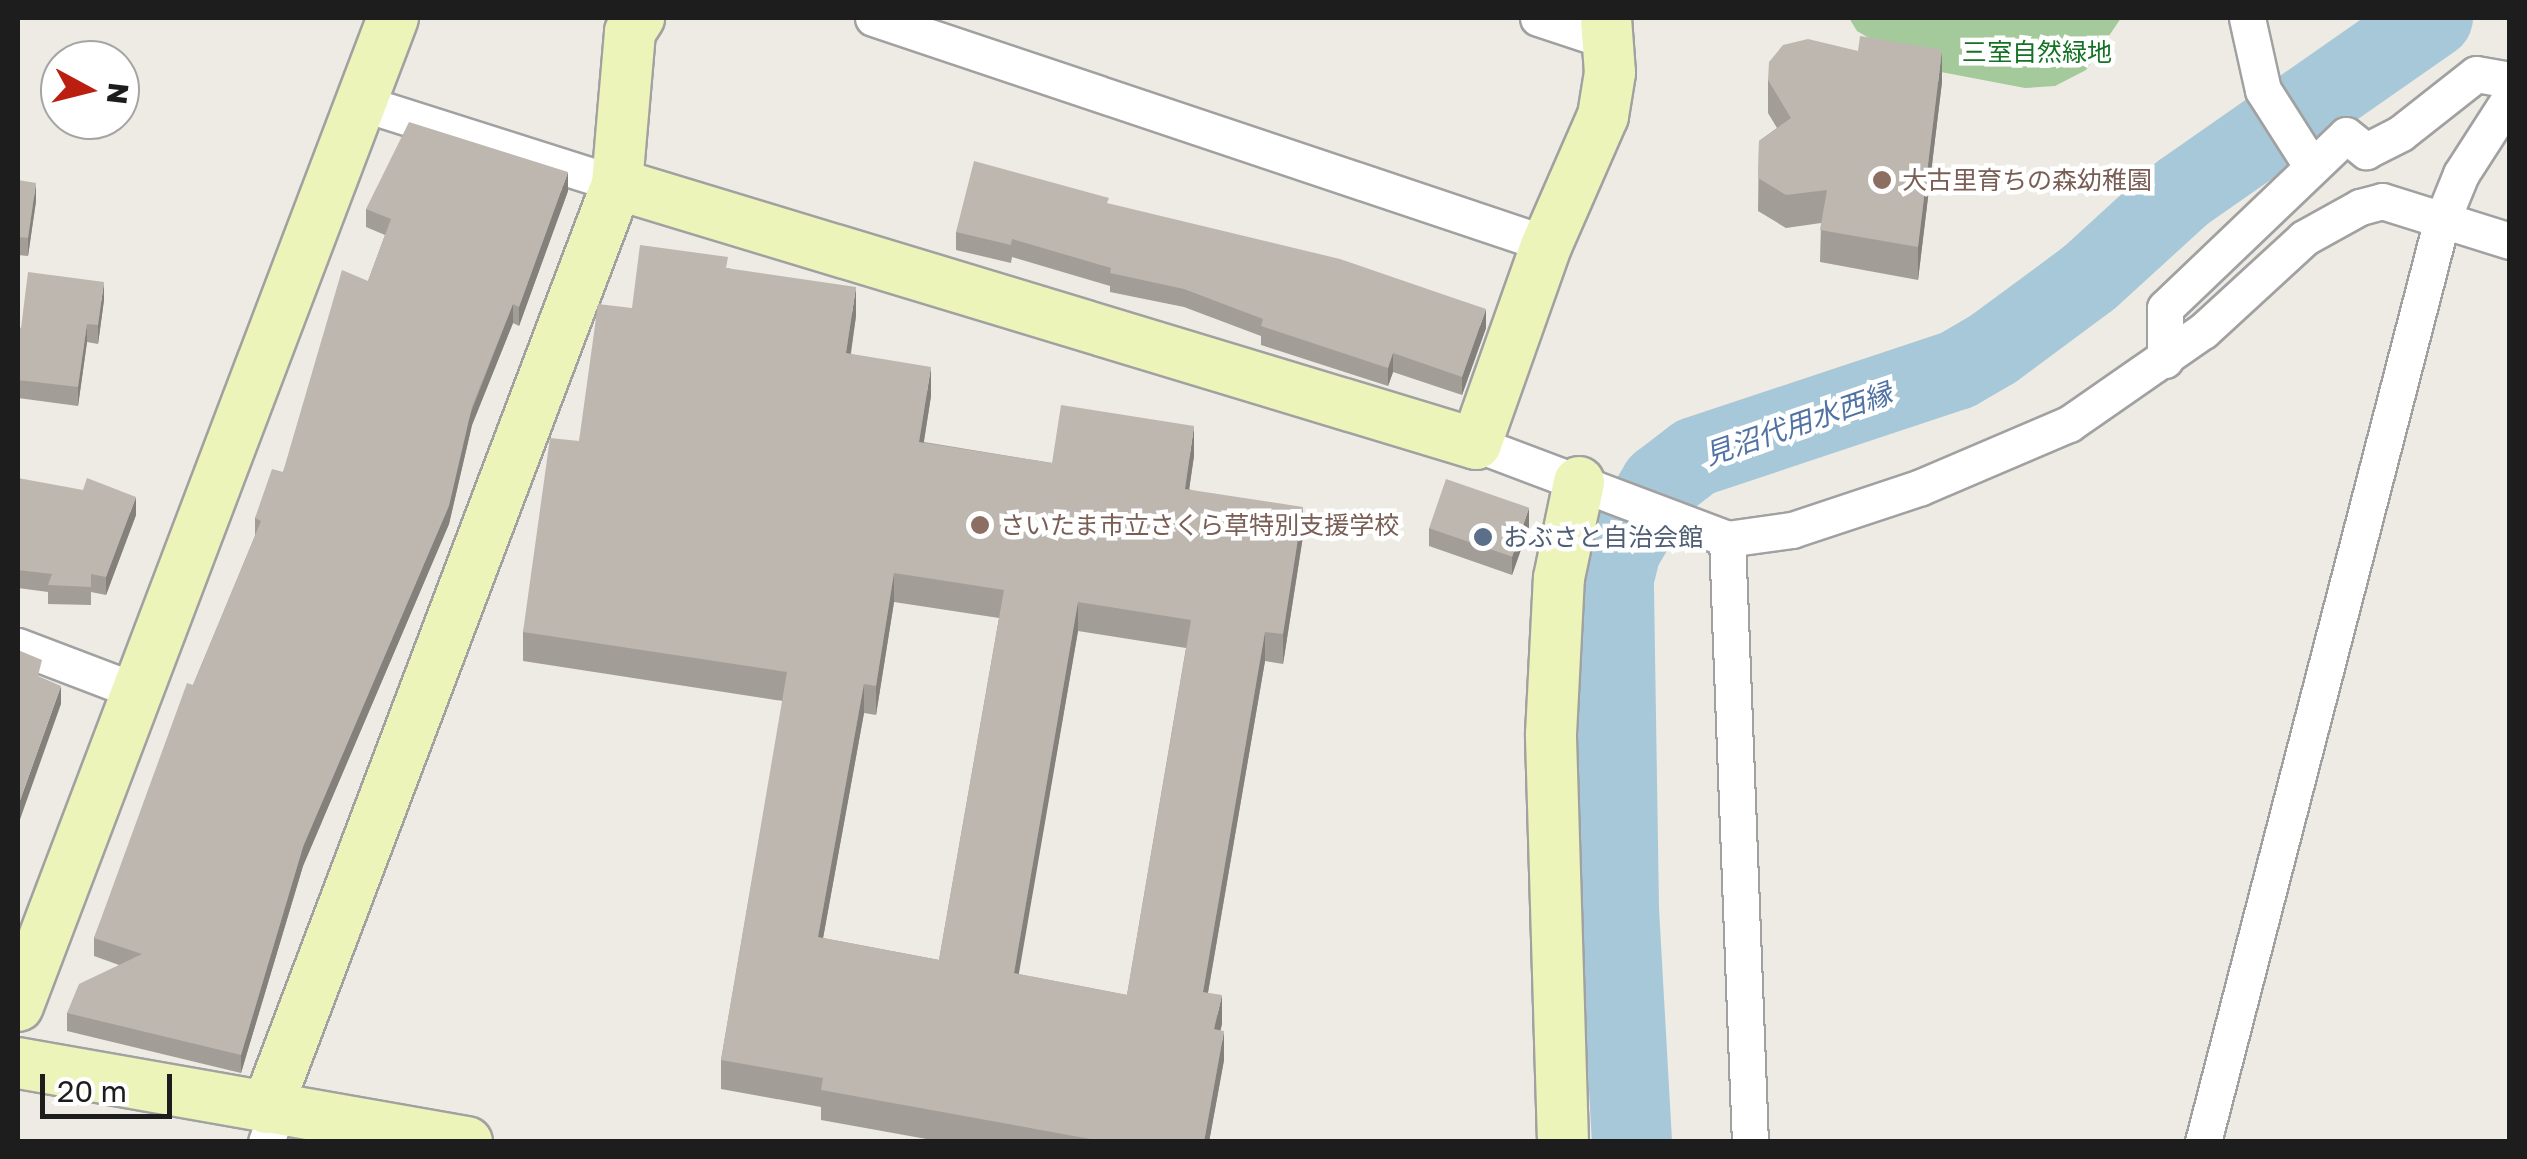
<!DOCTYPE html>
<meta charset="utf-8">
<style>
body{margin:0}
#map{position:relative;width:2527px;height:1159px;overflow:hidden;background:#edebe3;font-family:"Golos Text","Noto Sans JP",sans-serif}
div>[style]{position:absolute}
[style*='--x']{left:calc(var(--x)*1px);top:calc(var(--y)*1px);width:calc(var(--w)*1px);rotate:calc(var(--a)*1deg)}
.forest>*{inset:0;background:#a4c99b}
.river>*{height:80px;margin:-40px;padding:0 40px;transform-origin:40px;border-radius:40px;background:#a7c8d8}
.roads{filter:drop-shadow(2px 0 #a1a1a1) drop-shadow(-2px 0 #a1a1a1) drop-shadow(0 2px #a1a1a1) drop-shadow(0 -2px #a1a1a1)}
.street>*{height:35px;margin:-17.5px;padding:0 17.5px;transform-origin:17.5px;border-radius:17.5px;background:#fff}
.secondary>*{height:50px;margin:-25px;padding:0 25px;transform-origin:25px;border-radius:25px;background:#ecf4ba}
.wall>*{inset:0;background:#a39d97}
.shaded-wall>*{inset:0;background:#84807b}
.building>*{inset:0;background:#bdb7b0;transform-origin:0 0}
.dots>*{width:28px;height:28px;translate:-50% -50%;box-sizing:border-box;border:5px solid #fff;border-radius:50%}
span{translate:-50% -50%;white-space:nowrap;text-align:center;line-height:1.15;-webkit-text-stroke:9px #fff;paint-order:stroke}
.park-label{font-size:25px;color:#147224}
.education-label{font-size:25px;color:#785e54}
.left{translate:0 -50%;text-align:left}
.service-label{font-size:25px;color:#4e5e75}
.water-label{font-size:28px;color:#5173a4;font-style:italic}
.frame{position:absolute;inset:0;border:20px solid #1d1d1d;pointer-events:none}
.north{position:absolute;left:40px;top:40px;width:100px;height:100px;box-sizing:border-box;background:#fff;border:2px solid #a5a5a5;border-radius:50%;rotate:97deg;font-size:28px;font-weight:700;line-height:40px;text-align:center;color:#1d1d1d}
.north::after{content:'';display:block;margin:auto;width:35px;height:45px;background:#ba1f10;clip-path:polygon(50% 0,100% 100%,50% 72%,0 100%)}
.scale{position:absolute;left:40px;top:1074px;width:132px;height:45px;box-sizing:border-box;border:5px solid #1d1d1d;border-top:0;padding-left:12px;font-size:30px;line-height:35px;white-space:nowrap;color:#1d1d1d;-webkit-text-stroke:8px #fff;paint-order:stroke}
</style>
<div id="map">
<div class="forest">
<i style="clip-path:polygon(1849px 18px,2121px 18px,2086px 70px,2055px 86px,2025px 88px,1920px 68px,1857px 31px)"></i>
</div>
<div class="river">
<i style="--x:1632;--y:1142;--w:234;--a:-93.2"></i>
<i style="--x:1619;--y:908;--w:330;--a:-90.9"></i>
<i style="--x:1614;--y:578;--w:29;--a:-76"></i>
<i style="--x:1621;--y:550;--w:77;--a:-59.4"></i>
<i style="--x:1660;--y:484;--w:44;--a:-37.6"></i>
<i style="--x:1695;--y:457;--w:276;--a:-18.4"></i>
<i style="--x:1957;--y:370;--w:42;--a:-30.3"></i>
<i style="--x:1993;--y:349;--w:119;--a:-36.5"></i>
<i style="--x:2089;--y:278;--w:126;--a:-42.4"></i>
<i style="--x:2182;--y:193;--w:306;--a:-34.9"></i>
</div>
<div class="roads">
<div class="street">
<i style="--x:873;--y:18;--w:711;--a:18.54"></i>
<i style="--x:1538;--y:18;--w:74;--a:18.2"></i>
<i style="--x:2247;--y:18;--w:74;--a:77.5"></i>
<i style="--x:2263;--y:90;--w:91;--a:57.5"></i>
<i style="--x:362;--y:103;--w:268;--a:17.6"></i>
<i style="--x:2165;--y:360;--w:52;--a:-90"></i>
<i style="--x:2165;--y:308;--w:250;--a:-43.7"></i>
<i style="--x:2346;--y:135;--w:26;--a:39"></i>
<i style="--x:2366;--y:151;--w:39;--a:-27"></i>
<i style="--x:2401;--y:133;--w:95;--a:-38.2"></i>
<i style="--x:2476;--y:74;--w:35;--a:10"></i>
<i style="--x:1476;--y:444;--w:268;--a:20.7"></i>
<i style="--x:1727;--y:539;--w:66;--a:-7.9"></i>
<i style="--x:1792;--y:530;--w:136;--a:-18.4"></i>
<i style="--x:1921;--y:487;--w:161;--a:-23.1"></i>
<i style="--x:2069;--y:424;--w:163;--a:-34.8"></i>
<i style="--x:2203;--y:331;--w:137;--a:-42.6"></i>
<i style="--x:2304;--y:238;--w:64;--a:-29"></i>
<i style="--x:2360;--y:207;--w:23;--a:-15"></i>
<i style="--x:2382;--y:201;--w:134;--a:17.4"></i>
<i style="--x:1727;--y:539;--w:603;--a:87.82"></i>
<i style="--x:18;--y:646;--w:126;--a:20.9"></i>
<i style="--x:266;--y:1142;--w:33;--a:-70"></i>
<i style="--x:2203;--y:1142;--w:949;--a:-75.48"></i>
<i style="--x:2441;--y:223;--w:53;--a:-67.8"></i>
<i style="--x:2461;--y:174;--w:90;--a:-57.2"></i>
</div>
<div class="secondary">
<i style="--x:617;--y:184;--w:897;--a:16.84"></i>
<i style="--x:1476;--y:444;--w:212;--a:-70.5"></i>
<i style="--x:1547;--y:244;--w:140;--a:-66.4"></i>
<i style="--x:1603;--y:116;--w:44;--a:-80.8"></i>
<i style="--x:1610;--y:73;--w:55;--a:-94.2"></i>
<i style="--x:18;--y:1006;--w:1057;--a:-69.22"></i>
<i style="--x:18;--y:1063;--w:456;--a:10"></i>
<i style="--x:267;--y:1108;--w:988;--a:-69.25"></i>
<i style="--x:617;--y:184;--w:153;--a:-85.1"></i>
<i style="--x:630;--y:32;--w:17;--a:-57"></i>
<i style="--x:1563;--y:1142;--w:408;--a:-91.7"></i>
<i style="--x:1551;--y:734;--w:156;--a:-87.1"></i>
<i style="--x:1559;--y:578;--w:98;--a:-78.2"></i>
</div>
</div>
<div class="wall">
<i style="clip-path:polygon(1768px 80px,1942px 82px,1918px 280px,1820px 262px,1821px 223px,1786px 228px,1758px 211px,1759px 141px,1777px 128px,1768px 113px)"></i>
<i style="clip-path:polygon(18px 180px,36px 201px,28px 256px,18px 255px)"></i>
<i style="clip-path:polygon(568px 191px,519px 326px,513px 323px,472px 425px,449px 524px,303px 866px,241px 1073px,67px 1031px,67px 1013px,119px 965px,94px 956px,94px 938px,193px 685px,255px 536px,255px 518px,283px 472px,368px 281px,385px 235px,366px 227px,366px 209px)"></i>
<i style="clip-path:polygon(1109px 204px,1486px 328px,1462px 395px,1393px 372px,1388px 386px,1261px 345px,1261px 336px,1184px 307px,1110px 292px,1110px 286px,1012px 257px,1011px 263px,956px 250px,956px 232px)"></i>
<i style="clip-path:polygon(evenodd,728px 268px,856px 316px,851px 354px,931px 396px,924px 442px,1052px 463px,1194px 456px,1189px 489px,1303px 536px,1283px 664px,1265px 661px,1208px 993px,1222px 1024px,1220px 1030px,1224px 1060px,1209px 1142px,943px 1142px,821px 1120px,821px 1107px,721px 1089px,721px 1060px,783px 701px,523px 661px,523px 632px,579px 441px,632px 308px,728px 268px,894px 602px,999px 618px,939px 960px,823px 938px,864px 713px,876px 715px,894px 602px,728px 268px,1078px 631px,1186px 648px,1127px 995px,1018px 974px,1078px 631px)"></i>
<i style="clip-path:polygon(104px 300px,98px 344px,87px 342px,78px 406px,18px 398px,18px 327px,21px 328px)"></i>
<i style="clip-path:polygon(18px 478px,136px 515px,106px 595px,91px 592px,91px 605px,48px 604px,48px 592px,18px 588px)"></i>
<i style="clip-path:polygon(1529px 527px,1512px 575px,1429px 546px,1429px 528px)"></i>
</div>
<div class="shaded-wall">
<i style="clip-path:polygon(1942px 50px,1942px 82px,1918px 280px,1918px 247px)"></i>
<i style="clip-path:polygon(568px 172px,568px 191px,519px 326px,519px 307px)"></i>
<i style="clip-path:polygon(36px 183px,36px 201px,28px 256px,28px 238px)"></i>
<i style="clip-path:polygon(104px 282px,104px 300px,98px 344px,98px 325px)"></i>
<i style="clip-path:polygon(856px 287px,856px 316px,846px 383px,846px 353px)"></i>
<i style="clip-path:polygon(513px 304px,513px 323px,472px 425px,449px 524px,303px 866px,241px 1073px,241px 1055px,303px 847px)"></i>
<i style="clip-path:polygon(1486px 309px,1486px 328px,1462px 395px,1462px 377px)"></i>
<i style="clip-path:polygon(87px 324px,87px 342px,78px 406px,78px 387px)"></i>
<i style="clip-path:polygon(1393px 353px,1393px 372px,1388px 386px,1388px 368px)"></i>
<i style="clip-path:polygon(931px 367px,931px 396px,919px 471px,919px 442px)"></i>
<i style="clip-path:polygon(1194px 426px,1194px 456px,1185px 518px,1185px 489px)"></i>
<i style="clip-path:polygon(136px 497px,136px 515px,106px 595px,106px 577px)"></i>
<i style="clip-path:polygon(1303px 507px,1303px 536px,1283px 664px,1283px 634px)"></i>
<i style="clip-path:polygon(1529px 508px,1529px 527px,1512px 575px,1512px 557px)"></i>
<i style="clip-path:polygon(894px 573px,894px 602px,876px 715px,876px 686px)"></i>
<i style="clip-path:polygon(1078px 602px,1078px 631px,1014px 1002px,1014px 973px)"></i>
<i style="clip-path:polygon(1265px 632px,1265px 661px,1203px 1021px,1203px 992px)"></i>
<i style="clip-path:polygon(864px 684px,864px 713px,818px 966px,818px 937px)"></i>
<i style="clip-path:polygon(61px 686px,61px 704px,18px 825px,18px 806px)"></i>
<i style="clip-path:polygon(1222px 995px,1222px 1024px,1214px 1058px,1214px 1029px)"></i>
<i style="clip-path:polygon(1224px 1031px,1224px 1060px,1209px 1142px,1204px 1142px)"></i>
</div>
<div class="building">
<i style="clip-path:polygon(1860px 36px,1942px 50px,1918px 247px,1820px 230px,1827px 190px,1786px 195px,1758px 178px,1759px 141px,1791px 118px,1768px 80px,1769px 62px,1783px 45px,1808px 39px,1858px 51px)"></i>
<i style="clip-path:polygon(409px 122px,568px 172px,519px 307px,513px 304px,472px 407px,449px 506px,303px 847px,241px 1055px,67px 1013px,79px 984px,142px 954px,94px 938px,187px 683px,193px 685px,261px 521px,255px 518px,272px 469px,283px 472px,342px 270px,368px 281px,391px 219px,366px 209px)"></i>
<i style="clip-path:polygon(974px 161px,1109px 198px,1107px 203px,1340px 259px,1486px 309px,1462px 377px,1393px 353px,1388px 368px,1261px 326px,1263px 319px,1184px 289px,1110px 273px,1111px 268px,1012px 239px,1011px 245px,956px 232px)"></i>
<i style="clip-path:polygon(18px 180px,36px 183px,28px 238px,18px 237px)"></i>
<i style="clip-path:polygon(evenodd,640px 245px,728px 257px,726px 268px,856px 287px,846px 353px,931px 367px,919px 442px,1052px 463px,1061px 405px,1194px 426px,1185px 489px,1303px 507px,1283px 634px,1265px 632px,1203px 992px,1222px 995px,1214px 1029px,1224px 1031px,1204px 1142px,1107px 1142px,821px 1090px,823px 1078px,721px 1060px,787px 672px,523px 632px,550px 438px,579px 441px,598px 304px,632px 308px,640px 245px,894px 573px,1004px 590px,939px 960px,818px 937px,864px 684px,876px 686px,894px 573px,640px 245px,1078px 602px,1191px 620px,1127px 995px,1014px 973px,1078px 602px)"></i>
<i style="clip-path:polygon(28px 272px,104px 282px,98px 325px,87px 324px,78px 387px,18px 380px,18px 327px,21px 328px)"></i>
<i style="clip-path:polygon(18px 478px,83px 490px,87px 478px,136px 497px,106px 577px,91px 574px,91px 587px,48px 585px,52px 574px,18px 570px)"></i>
<i style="left:1446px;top:479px;width:88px;height:52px;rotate:19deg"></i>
<i style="clip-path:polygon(18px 650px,42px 660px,38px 676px,61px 686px,18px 806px)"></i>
</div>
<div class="dots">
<i style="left:1882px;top:180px;background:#8d6e63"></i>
<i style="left:980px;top:525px;background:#8d6e63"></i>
<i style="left:1483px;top:537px;background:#5c6f8a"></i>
</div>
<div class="park-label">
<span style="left:2037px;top:52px">三室自然緑地</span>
</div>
<div class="education-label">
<span class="left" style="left:1902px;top:180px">大古里育ちの森幼稚園</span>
<span class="left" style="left:1000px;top:525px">さいたま市立さくら草特別支援学校</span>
</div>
<div class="service-label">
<span class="left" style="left:1503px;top:537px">おぶさと自治会館</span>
</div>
<div class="water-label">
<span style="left:1798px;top:424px;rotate:-19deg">見沼代用水西縁</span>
</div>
<div class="frame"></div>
<div class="north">N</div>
<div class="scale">20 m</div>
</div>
